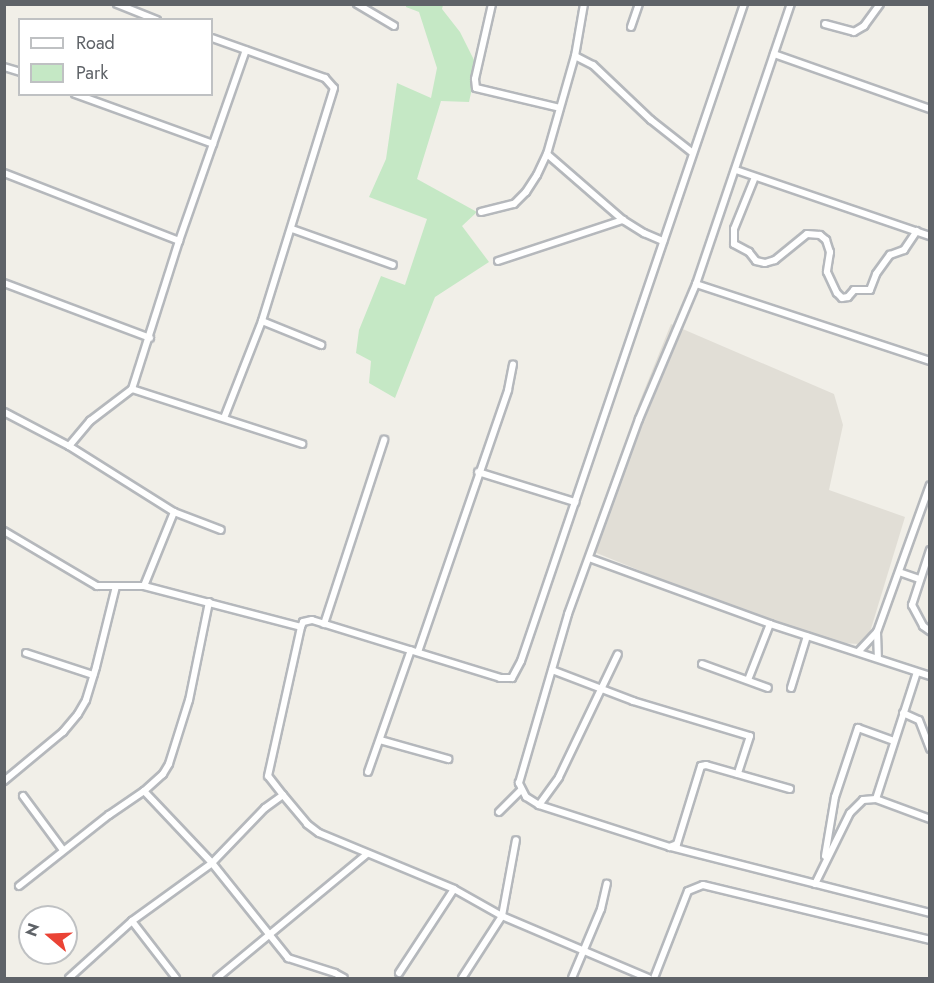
<!DOCTYPE html>
<style>
body{margin:0}
#map{position:relative;width:934px;height:983px;overflow:hidden;background:#f1efe8;font-family:Jost,sans-serif}
div>[style]{position:absolute}
[style*='--x']{left:calc(var(--x)*1px);top:calc(var(--y)*1px);width:calc(var(--w)*1px);rotate:calc(var(--a)*1deg)}
.education>*{inset:0;background:#e1ded6}
.green>*{inset:0;background:#c5e8c5}
.roads{filter:drop-shadow(2px 0 #b5b8bc) drop-shadow(-2px 0 #b5b8bc) drop-shadow(0 2px #b5b8bc) drop-shadow(0 -2px #b5b8bc)}
.minor>*{height:6px;margin:-3px;padding:0 3px;transform-origin:3px;border-radius:3px;background:#fff}
span{translate:-50% -50%;white-space:nowrap;text-align:center;line-height:1.15;-webkit-text-stroke:4.5px #fff;paint-order:stroke}
.frame{position:absolute;inset:0;border:6px solid #5f6368;pointer-events:none}
.legend{position:absolute;left:18px;top:18px;width:195px;height:78px;box-sizing:border-box;background:#fff;border:2px solid #bfc1c3;margin:0;padding:8px 10px;list-style:none;font-size:18px;color:#5f6368}
.legend li{display:flex;align-items:center;gap:12px;height:30px}
.legend b{width:30px;border:2px solid #bfc1c3}
.north{position:absolute;left:18px;top:905px;width:60px;height:60px;box-sizing:border-box;background:#fff;border:2px solid #bfc1c3;border-radius:50%;rotate:289deg;font-size:16px;font-weight:700;line-height:24px;text-align:center;color:#5f6368}
.north::after{content:'';display:block;margin:auto;width:21px;height:27px;background:#ea4335;clip-path:polygon(50% 0,100% 100%,50% 72%,0 100%)}
</style>
<div id="map">
<div class="education">
<i style="clip-path:polygon(671px 324px,834px 394px,843px 425px,829px 490px,905px 517px,870px 632px,859px 644px,841px 643px,715px 601px,594px 552px,591px 547px,639px 403px)"></i>
</div>
<div class="green">
<i style="clip-path:polygon(406px 5px,443px 5px,442px 9px,460px 32px,477px 66px,469px 102px,441px 101px,417px 179px,477px 212px,462px 226px,489px 262px,435px 297px,395px 398px,369px 383px,371px 361px,356px 353px,359px 330px,381px 276px,405px 285px,427px 219px,369px 197px,386px 159px,397px 83px,431px 98px,437px 68px,419px 12px,406px 7px)"></i>
</div>
<div class="roads">
<div class="minor">
<i style="--x:117;--y:4;--w:43;--a:21.8"></i>
<i style="--x:357;--y:4;--w:43;--a:30.7"></i>
<i style="--x:492;--y:4;--w:77;--a:102.8"></i>
<i style="--x:475;--y:79;--w:9;--a:84"></i>
<i style="--x:476;--y:88;--w:86;--a:13.4"></i>
<i style="--x:584;--y:4;--w:53;--a:99.8"></i>
<i style="--x:575;--y:56;--w:20;--a:27"></i>
<i style="--x:593;--y:65;--w:80;--a:43.5"></i>
<i style="--x:651;--y:120;--w:53;--a:38.2"></i>
<i style="--x:825;--y:24;--w:30;--a:15"></i>
<i style="--x:854;--y:32;--w:12;--a:-31"></i>
<i style="--x:864;--y:26;--w:27;--a:-54"></i>
<i style="--x:631;--y:27;--w:24;--a:-71"></i>
<i style="--x:212;--y:38;--w:120;--a:19.5"></i>
<i style="--x:325;--y:78;--w:13;--a:48"></i>
<i style="--x:334;--y:88;--w:244;--a:107.2"></i>
<i style="--x:262;--y:321;--w:104;--a:111.4"></i>
<i style="--x:774;--y:54;--w:165;--a:19.4"></i>
<i style="--x:4;--y:67;--w:17;--a:17"></i>
<i style="--x:75;--y:94;--w:147;--a:19.9"></i>
<i style="--x:547;--y:154;--w:101;--a:41"></i>
<i style="--x:623;--y:220;--w:25;--a:32"></i>
<i style="--x:644;--y:233;--w:21;--a:23"></i>
<i style="--x:736;--y:170;--w:205;--a:18.8"></i>
<i style="--x:4;--y:173;--w:188;--a:21.2"></i>
<i style="--x:755;--y:177;--w:56;--a:112"></i>
<i style="--x:734;--y:229;--w:15;--a:90"></i>
<i style="--x:734;--y:244;--w:17;--a:28"></i>
<i style="--x:749;--y:252;--w:11;--a:52"></i>
<i style="--x:756;--y:261;--w:9;--a:13"></i>
<i style="--x:765;--y:263;--w:10;--a:-17"></i>
<i style="--x:775;--y:260;--w:41;--a:-39.1"></i>
<i style="--x:807;--y:234;--w:13;--a:4"></i>
<i style="--x:820;--y:235;--w:8;--a:40"></i>
<i style="--x:826;--y:240;--w:13;--a:72"></i>
<i style="--x:830;--y:252;--w:20;--a:99"></i>
<i style="--x:827;--y:272;--w:23;--a:65"></i>
<i style="--x:837;--y:293;--w:7;--a:45"></i>
<i style="--x:842;--y:298;--w:6;--a:-9"></i>
<i style="--x:848;--y:297;--w:9;--a:-49"></i>
<i style="--x:854;--y:290;--w:16;--a:0"></i>
<i style="--x:870;--y:290;--w:17;--a:-69"></i>
<i style="--x:876;--y:274;--w:24;--a:-54"></i>
<i style="--x:890;--y:255;--w:15;--a:-20"></i>
<i style="--x:904;--y:250;--w:23;--a:-56"></i>
<i style="--x:481;--y:212;--w:34;--a:-14"></i>
<i style="--x:514;--y:204;--w:17;--a:-45"></i>
<i style="--x:526;--y:192;--w:20;--a:-57"></i>
<i style="--x:537;--y:175;--w:23;--a:-65"></i>
<i style="--x:547;--y:154;--w:102;--a:-74.1"></i>
<i style="--x:292;--y:229;--w:107;--a:19.6"></i>
<i style="--x:498;--y:261;--w:132;--a:-18.2"></i>
<i style="--x:4;--y:283;--w:156;--a:20.6"></i>
<i style="--x:696;--y:284;--w:246;--a:18.2"></i>
<i style="--x:262;--y:321;--w:64;--a:22.1"></i>
<i style="--x:132;--y:389;--w:179;--a:17.9"></i>
<i style="--x:4;--y:412;--w:73;--a:27.6"></i>
<i style="--x:69;--y:446;--w:124;--a:32.2"></i>
<i style="--x:174;--y:512;--w:50;--a:21"></i>
<i style="--x:69;--y:446;--w:33;--a:-50"></i>
<i style="--x:90;--y:421;--w:53;--a:-37.3"></i>
<i style="--x:132;--y:389;--w:155;--a:-72.4"></i>
<i style="--x:179;--y:241;--w:202;--a:-70.7"></i>
<i style="--x:478;--y:472;--w:102;--a:17.2"></i>
<i style="--x:4;--y:531;--w:108;--a:30.6"></i>
<i style="--x:97;--y:586;--w:47;--a:0"></i>
<i style="--x:144;--y:586;--w:162;--a:14.6"></i>
<i style="--x:301;--y:627;--w:5;--a:-68"></i>
<i style="--x:303;--y:622;--w:9;--a:-13"></i>
<i style="--x:312;--y:620;--w:197;--a:17.1"></i>
<i style="--x:500;--y:678;--w:12;--a:0"></i>
<i style="--x:512;--y:678;--w:19;--a:-62"></i>
<i style="--x:521;--y:661;--w:694;--a:-71.25"></i>
<i style="--x:930;--y:550;--w:58;--a:108.1"></i>
<i style="--x:912;--y:605;--w:24;--a:62"></i>
<i style="--x:923;--y:626;--w:9;--a:36"></i>
<i style="--x:589;--y:558;--w:193;--a:20"></i>
<i style="--x:770;--y:624;--w:168;--a:18"></i>
<i style="--x:899;--y:572;--w:21;--a:19"></i>
<i style="--x:144;--y:586;--w:80;--a:-67.9"></i>
<i style="--x:209;--y:602;--w:100;--a:101.5"></i>
<i style="--x:189;--y:700;--w:67;--a:107.4"></i>
<i style="--x:169;--y:764;--w:12;--a:121"></i>
<i style="--x:163;--y:774;--w:25;--a:138"></i>
<i style="--x:144;--y:791;--w:99;--a:46.6"></i>
<i style="--x:212;--y:863;--w:122;--a:51.3"></i>
<i style="--x:288;--y:958;--w:49;--a:17.7"></i>
<i style="--x:335;--y:973;--w:10;--a:29"></i>
<i style="--x:324;--y:624;--w:194;--a:-71.9"></i>
<i style="--x:877;--y:632;--w:25;--a:88"></i>
<i style="--x:859;--y:651;--w:26;--a:-47"></i>
<i style="--x:877;--y:632;--w:156;--a:-70.2"></i>
<i style="--x:418;--y:652;--w:277;--a:-71"></i>
<i style="--x:508;--y:390;--w:26;--a:-79"></i>
<i style="--x:26;--y:653;--w:71;--a:18.2"></i>
<i style="--x:702;--y:664;--w:70;--a:20"></i>
<i style="--x:552;--y:670;--w:87;--a:20.9"></i>
<i style="--x:633;--y:701;--w:122;--a:16.7"></i>
<i style="--x:750;--y:736;--w:40;--a:108"></i>
<i style="--x:748;--y:680;--w:60;--a:-68.6"></i>
<i style="--x:791;--y:688;--w:54;--a:-72.9"></i>
<i style="--x:903;--y:713;--w:17;--a:24"></i>
<i style="--x:919;--y:720;--w:31;--a:69"></i>
<i style="--x:380;--y:740;--w:71;--a:15.6"></i>
<i style="--x:368;--y:772;--w:129;--a:-70.6"></i>
<i style="--x:4;--y:781;--w:77;--a:-39.7"></i>
<i style="--x:63;--y:732;--w:23;--a:-50"></i>
<i style="--x:78;--y:714;--w:16;--a:-60"></i>
<i style="--x:86;--y:700;--w:34;--a:-73"></i>
<i style="--x:96;--y:667;--w:83;--a:-76.1"></i>
<i style="--x:790;--y:789;--w:87;--a:-164.1"></i>
<i style="--x:706;--y:765;--w:5;--a:169"></i>
<i style="--x:701;--y:766;--w:82;--a:107.1"></i>
<i style="--x:677;--y:844;--w:8;--a:157"></i>
<i style="--x:670;--y:847;--w:138;--a:-162.2"></i>
<i style="--x:539;--y:805;--w:15;--a:-148"></i>
<i style="--x:526;--y:797;--w:16;--a:-117"></i>
<i style="--x:519;--y:783;--w:176;--a:-73.8"></i>
<i style="--x:568;--y:614;--w:208;--a:-70"></i>
<i style="--x:639;--y:419;--w:147;--a:-67.1"></i>
<i style="--x:696;--y:284;--w:296;--a:-71.3"></i>
<i style="--x:283;--y:795;--w:38;--a:50"></i>
<i style="--x:307;--y:824;--w:15;--a:37"></i>
<i style="--x:319;--y:833;--w:146;--a:22.5"></i>
<i style="--x:454;--y:889;--w:55;--a:29.4"></i>
<i style="--x:502;--y:916;--w:159;--a:23"></i>
<i style="--x:23;--y:796;--w:67;--a:53.5"></i>
<i style="--x:876;--y:799;--w:58;--a:20.3"></i>
<i style="--x:539;--y:805;--w:34;--a:-54"></i>
<i style="--x:559;--y:777;--w:136;--a:-64.4"></i>
<i style="--x:499;--y:812;--w:31;--a:-45"></i>
<i style="--x:671;--y:847;--w:267;--a:14.3"></i>
<i style="--x:825;--y:856;--w:60;--a:-80.4"></i>
<i style="--x:835;--y:797;--w:73;--a:-71.6"></i>
<i style="--x:858;--y:728;--w:37;--a:20"></i>
<i style="--x:815;--y:884;--w:79;--a:-63.8"></i>
<i style="--x:850;--y:813;--w:18;--a:-45"></i>
<i style="--x:863;--y:800;--w:13;--a:-4"></i>
<i style="--x:876;--y:799;--w:133;--a:-72.1"></i>
<i style="--x:19;--y:886;--w:115;--a:-38.3"></i>
<i style="--x:109;--y:815;--w:42;--a:-34.4"></i>
<i style="--x:132;--y:921;--w:72;--a:52.3"></i>
<i style="--x:399;--y:973;--w:100;--a:-56.8"></i>
<i style="--x:69;--y:978;--w:85;--a:-42.1"></i>
<i style="--x:132;--y:921;--w:99;--a:-35.9"></i>
<i style="--x:212;--y:863;--w:76;--a:-46.1"></i>
<i style="--x:265;--y:808;--w:22;--a:-36"></i>
<i style="--x:283;--y:795;--w:24;--a:-128"></i>
<i style="--x:268;--y:776;--w:153;--a:-77.5"></i>
<i style="--x:217;--y:978;--w:195;--a:-39.6"></i>
<i style="--x:462;--y:978;--w:74;--a:-57.2"></i>
<i style="--x:502;--y:916;--w:77;--a:-79.6"></i>
<i style="--x:572;--y:978;--w:75;--a:-67.2"></i>
<i style="--x:601;--y:909;--w:26;--a:-77"></i>
<i style="--x:654;--y:978;--w:93;--a:-68.7"></i>
<i style="--x:688;--y:891;--w:16;--a:-22"></i>
<i style="--x:703;--y:885;--w:234;--a:13.6"></i>
</div>
</div>
<div class="frame"></div>
<ul class="legend">
<li><b style="height:8px;background:#fff"></b>Road</li>
<li><b style="height:16px;background:#c5e8c5"></b>Park</li>
</ul>
<div class="north">N</div>
</div>
